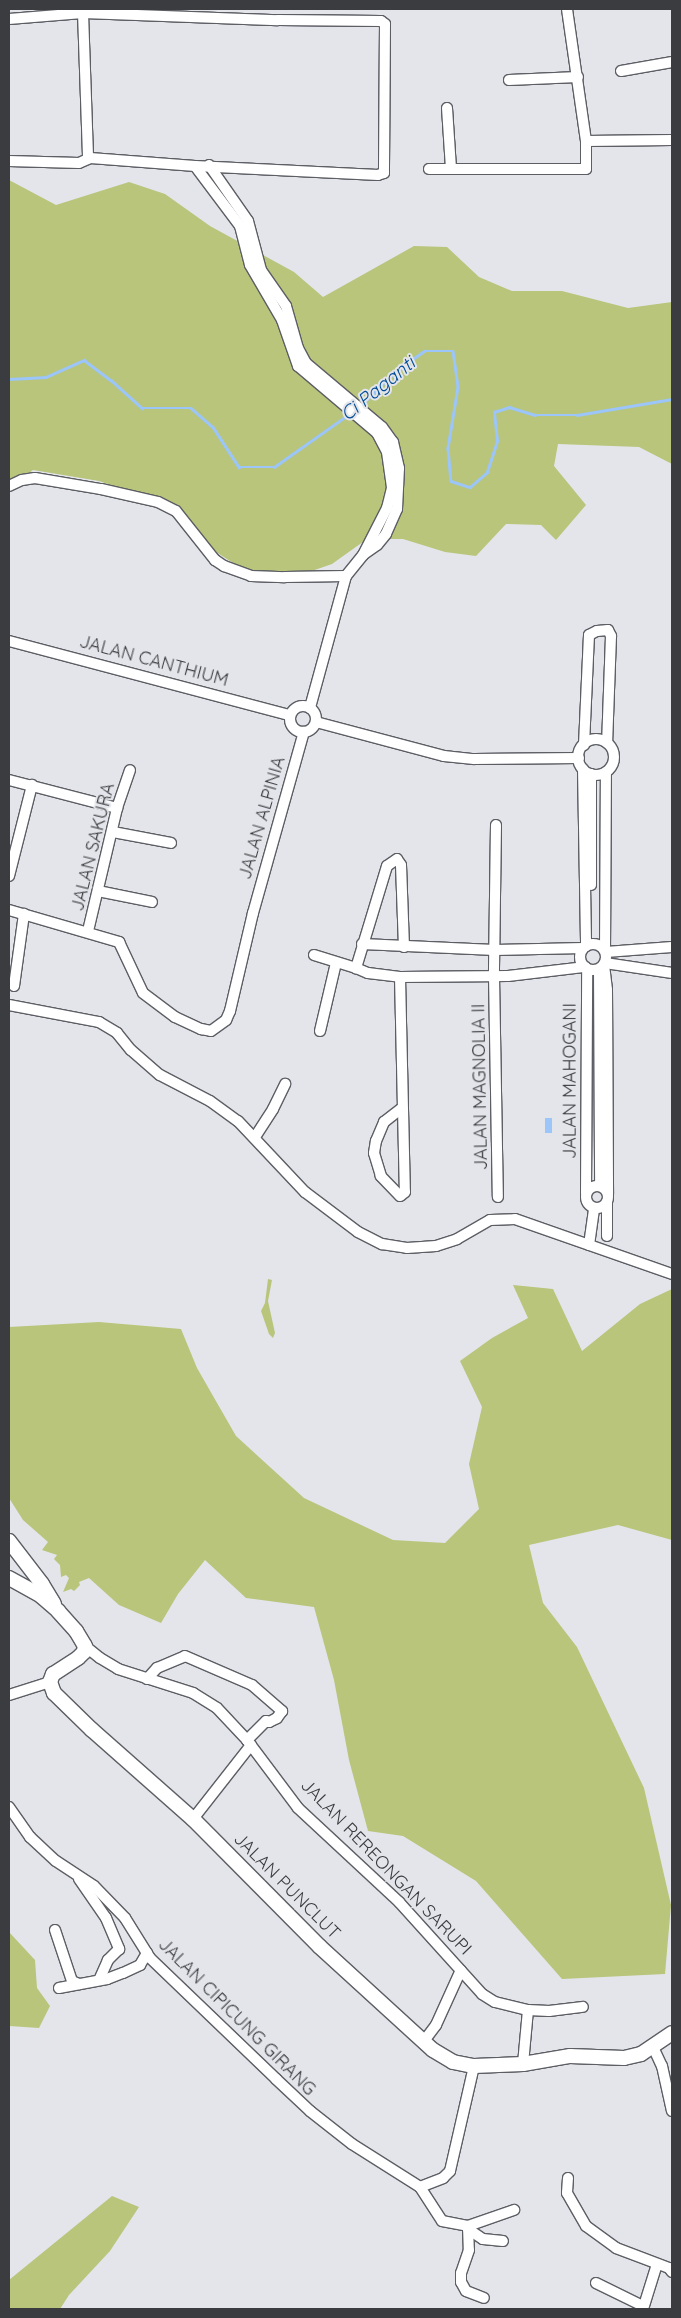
<!DOCTYPE html>
<style>
body{margin:0}
#map{position:relative;width:681px;height:2318px;overflow:hidden;background:#e3e5eb;font-family:Quicksand,sans-serif}
div>[style]{position:absolute}
[style*='--x']{left:calc(var(--x)*1px);top:calc(var(--y)*1px);width:calc(var(--w)*1px);rotate:calc(var(--a)*1deg)}
.green>*{inset:0;background:#b8c57b}
.water>*{inset:0;background:#9cc5f9;transform-origin:0 0}
.stream>*{height:2.5px;margin:-1.25px;padding:0 1.25px;transform-origin:1.25px;border-radius:1.25px;background:#9cc5f9}
.roads{filter:drop-shadow(1px 0 #5c5e64) drop-shadow(-1px 0 #5c5e64) drop-shadow(0 1px #5c5e64) drop-shadow(0 -1px #5c5e64)}
.street>*{height:10px;margin:-5px;padding:0 5px;transform-origin:5px;border-radius:5px;background:#fff}
.street>.ring{margin:-5px;padding:0;box-sizing:content-box;background:none;border:10px solid #fff;border-radius:50%}
.secondary>*{height:14px;margin:-7px;padding:0 7px;transform-origin:7px;border-radius:7px;background:#fff}
span{translate:-50% -50%;white-space:nowrap;text-align:center;line-height:1.15;-webkit-text-stroke:4px #e3e5eb;paint-order:stroke}
.street-label{font-size:18px;color:#3b3c3f}
.water-label{font-size:19px;color:#004c95;font-style:italic}
.frame{position:absolute;inset:0;border:10px solid #3b3c3f;pointer-events:none}
</style>
<div id="map">
<div class="green">
<i style="clip-path:polygon(9px 180px,56px 205px,129px 182px,165px 194px,210px 226px,294px 272px,323px 297px,414px 246px,447px 247px,479px 277px,512px 291px,562px 291px,628px 308px,672px 302px,672px 464px,639px 447px,558px 444px,554px 466px,586px 505px,556px 540px,541px 525px,506px 524px,476px 556px,445px 552px,403px 539px,367px 539px,332px 564px,303px 574px,244px 570px,205px 545px,173px 506px,99px 481px,33px 470px,9px 488px)"></i>
<i style="clip-path:polygon(268px 1279px,272px 1280px,268px 1301px,275px 1333px,273px 1338px,269px 1334px,261px 1311px,265px 1303px)"></i>
<i style="clip-path:polygon(513px 1285px,553px 1289px,582px 1351px,640px 1304px,672px 1289px,672px 1540px,618px 1525px,529px 1545px,543px 1603px,577px 1647px,644px 1788px,671px 1905px,665px 1974px,562px 1979px,476px 1881px,403px 1836px,368px 1831px,349px 1760px,334px 1680px,314px 1607px,246px 1598px,205px 1560px,178px 1594px,161px 1623px,119px 1605px,89px 1578px,79px 1582px,80px 1585px,74px 1591px,71px 1589px,63px 1592px,69px 1578px,66px 1575px,61px 1577px,60px 1565px,54px 1559px,57px 1555px,42px 1550px,48px 1542px,23px 1520px,9px 1498px,9px 1327px,99px 1322px,181px 1329px,197px 1368px,236px 1436px,304px 1498px,393px 1540px,445px 1543px,479px 1509px,469px 1464px,482px 1407px,460px 1361px,492px 1338px,528px 1318px)"></i>
<i style="clip-path:polygon(9px 1932px,35px 1960px,37px 1988px,50px 2006px,39px 2028px,9px 2026px)"></i>
<i style="clip-path:polygon(112px 2196px,139px 2207px,110px 2251px,69px 2295px,60px 2309px,9px 2309px,9px 2280px)"></i>
</div>
<div class="water">
<i style="left:545px;top:1118px;width:7px;height:15px"></i>
</div>
<div class="stream">
<i style="--x:9;--y:379;--w:37;--a:-3"></i>
<i style="--x:46;--y:377;--w:42;--a:-24.1"></i>
<i style="--x:84;--y:360;--w:34;--a:37"></i>
<i style="--x:111;--y:380;--w:42;--a:42.1"></i>
<i style="--x:142;--y:408;--w:49;--a:0"></i>
<i style="--x:191;--y:408;--w:29;--a:41"></i>
<i style="--x:213;--y:427;--w:48;--a:57"></i>
<i style="--x:239;--y:467;--w:35;--a:0"></i>
<i style="--x:274;--y:467;--w:92;--a:-35.2"></i>
<i style="--x:360;--y:406;--w:52;--a:-44.2"></i>
<i style="--x:397;--y:370;--w:33;--a:-35"></i>
<i style="--x:424;--y:351;--w:29;--a:0"></i>
<i style="--x:453;--y:351;--w:36;--a:82"></i>
<i style="--x:458;--y:387;--w:62;--a:99.3"></i>
<i style="--x:448;--y:448;--w:33;--a:85"></i>
<i style="--x:451;--y:481;--w:20;--a:18"></i>
<i style="--x:470;--y:487;--w:23;--a:-41"></i>
<i style="--x:487;--y:472;--w:33;--a:-72"></i>
<i style="--x:497;--y:441;--w:29;--a:-96"></i>
<i style="--x:494;--y:412;--w:16;--a:-18"></i>
<i style="--x:509;--y:407;--w:27;--a:17"></i>
<i style="--x:535;--y:415;--w:42;--a:0"></i>
<i style="--x:577;--y:415;--w:96;--a:-9.6"></i>
</div>
<div class="roads">
<div class="street">
<i style="--x:9;--y:19;--w:74;--a:-4.6"></i>
<i style="--x:83;--y:13;--w:195;--a:2.1"></i>
<i style="--x:278;--y:20;--w:103;--a:0.6"></i>
<i style="--x:381;--y:21;--w:5;--a:37"></i>
<i style="--x:385;--y:24;--w:149;--a:90.4"></i>
<i style="--x:384;--y:173;--w:6;--a:162"></i>
<i style="--x:378;--y:175;--w:183;--a:-177.2"></i>
<i style="--x:195;--y:166;--w:105;--a:-175.6"></i>
<i style="--x:90;--y:158;--w:3;--a:-135"></i>
<i style="--x:88;--y:156;--w:143;--a:-92"></i>
<i style="--x:83;--y:13;--w:4;--a:-90"></i>
<i style="--x:621;--y:71;--w:52;--a:-10"></i>
<i style="--x:509;--y:80;--w:69;--a:-2.5"></i>
<i style="--x:447;--y:108;--w:61;--a:86.2"></i>
<i style="--x:586;--y:141;--w:86;--a:-0.7"></i>
<i style="--x:9;--y:161;--w:70;--a:1.6"></i>
<i style="--x:79;--y:163;--w:12;--a:-24"></i>
<i style="--x:209;--y:165;--w:68;--a:55.1"></i>
<i style="--x:248;--y:221;--w:51;--a:75.1"></i>
<i style="--x:261;--y:270;--w:44;--a:55.2"></i>
<i style="--x:286;--y:306;--w:44;--a:74.1"></i>
<i style="--x:298;--y:348;--w:17;--a:62"></i>
<i style="--x:306;--y:363;--w:99;--a:40.1"></i>
<i style="--x:382;--y:427;--w:19;--a:54"></i>
<i style="--x:393;--y:442;--w:27;--a:77"></i>
<i style="--x:399;--y:468;--w:41;--a:92.8"></i>
<i style="--x:397;--y:509;--w:27;--a:114"></i>
<i style="--x:386;--y:534;--w:14;--a:129"></i>
<i style="--x:377;--y:545;--w:16;--a:145"></i>
<i style="--x:195;--y:166;--w:75;--a:53.1"></i>
<i style="--x:240;--y:226;--w:40;--a:75.6"></i>
<i style="--x:250;--y:265;--w:64;--a:59.8"></i>
<i style="--x:282;--y:320;--w:49;--a:70.8"></i>
<i style="--x:298;--y:366;--w:104;--a:40.3"></i>
<i style="--x:377;--y:433;--w:21;--a:62"></i>
<i style="--x:387;--y:452;--w:36;--a:82"></i>
<i style="--x:392;--y:488;--w:21;--a:104"></i>
<i style="--x:387;--y:508;--w:53;--a:117.1"></i>
<i style="--x:363;--y:555;--w:27;--a:129"></i>
<i style="--x:346;--y:576;--w:137;--a:105.3"></i>
<i style="--x:429;--y:169;--w:157;--a:0"></i>
<i style="--x:586;--y:169;--w:28;--a:-90"></i>
<i style="--x:586;--y:141;--w:133;--a:-98.2"></i>
<i style="--x:9;--y:486;--w:14;--a:-25"></i>
<i style="--x:22;--y:480;--w:13;--a:-9"></i>
<i style="--x:35;--y:478;--w:67;--a:9.5"></i>
<i style="--x:101;--y:489;--w:58;--a:12.8"></i>
<i style="--x:158;--y:502;--w:20;--a:27"></i>
<i style="--x:176;--y:511;--w:63;--a:51.5"></i>
<i style="--x:215;--y:560;--w:11;--a:34"></i>
<i style="--x:224;--y:566;--w:29;--a:20"></i>
<i style="--x:251;--y:576;--w:34;--a:2"></i>
<i style="--x:285;--y:577;--w:61;--a:-0.9"></i>
<i style="--x:9;--y:641;--w:291;--a:14.8"></i>
<i class="ring" style="left:290px;top:706px;width:16px;height:16px"></i>
<i style="--x:316;--y:722;--w:132;--a:14.9"></i>
<i style="--x:444;--y:756;--w:30;--a:6"></i>
<i style="--x:474;--y:759;--w:105;--a:-0.5"></i>
<i class="ring" style="left:578px;top:739px;width:26px;height:26px"></i>
<i style="--x:584;--y:745;--w:110;--a:-87.4"></i>
<i style="--x:589;--y:635;--w:9;--a:-27"></i>
<i style="--x:597;--y:631;--w:11;--a:-5"></i>
<i style="--x:608;--y:630;--w:7;--a:63"></i>
<i style="--x:611;--y:636;--w:107;--a:92.1"></i>
<i style="--x:583;--y:769;--w:177;--a:89"></i>
<i style="--x:591;--y:774;--w:111;--a:90"></i>
<i style="--x:9;--y:780;--w:112;--a:14.5"></i>
<i style="--x:496;--y:825;--w:151;--a:90.8"></i>
<i style="--x:494;--y:976;--w:221;--a:89"></i>
<i style="--x:113;--y:832;--w:59;--a:10.7"></i>
<i style="--x:9;--y:876;--w:94;--a:-75.8"></i>
<i style="--x:98;--y:891;--w:55;--a:11.5"></i>
<i style="--x:9;--y:910;--w:115;--a:16.2"></i>
<i style="--x:119;--y:942;--w:56;--a:64.8"></i>
<i style="--x:143;--y:993;--w:40;--a:37"></i>
<i style="--x:175;--y:1017;--w:29;--a:25"></i>
<i style="--x:201;--y:1029;--w:10;--a:11"></i>
<i style="--x:211;--y:1031;--w:19;--a:-36"></i>
<i style="--x:226;--y:1020;--w:10;--a:-66"></i>
<i style="--x:230;--y:1011;--w:101;--a:-76.8"></i>
<i style="--x:253;--y:913;--w:188;--a:-74.3"></i>
<i style="--x:88;--y:931;--w:126;--a:-76.7"></i>
<i style="--x:117;--y:808;--w:40;--a:-71.1"></i>
<i class="ring" style="left:580px;top:944px;width:16px;height:16px"></i>
<i style="--x:362;--y:944;--w:133;--a:2.6"></i>
<i style="--x:495;--y:950;--w:88;--a:-1.3"></i>
<i style="--x:404;--y:947;--w:82;--a:-92.1"></i>
<i style="--x:401;--y:865;--w:7;--a:-124"></i>
<i style="--x:397;--y:859;--w:12;--a:145"></i>
<i style="--x:387;--y:866;--w:107;--a:106.9"></i>
<i style="--x:356;--y:968;--w:13;--a:23"></i>
<i style="--x:368;--y:973;--w:32;--a:7"></i>
<i style="--x:400;--y:977;--w:108;--a:-0.5"></i>
<i style="--x:508;--y:976;--w:78;--a:-6.7"></i>
<i style="--x:605;--y:951;--w:179;--a:-89.7"></i>
<i style="--x:606;--y:952;--w:66;--a:-4.3"></i>
<i style="--x:314;--y:955;--w:44;--a:17.2"></i>
<i style="--x:605;--y:963;--w:68;--a:8.5"></i>
<i style="--x:604;--y:965;--w:25;--a:83"></i>
<i style="--x:607;--y:990;--w:204;--a:89.7"></i>
<i style="--x:599;--y:970;--w:216;--a:89.7"></i>
<i style="--x:400;--y:977;--w:215;--a:88.7"></i>
<i style="--x:405;--y:1192;--w:6;--a:141"></i>
<i style="--x:400;--y:1196;--w:28;--a:-134"></i>
<i style="--x:381;--y:1176;--w:24;--a:-107"></i>
<i style="--x:374;--y:1153;--w:12;--a:-81"></i>
<i style="--x:376;--y:1141;--w:21;--a:-67"></i>
<i style="--x:384;--y:1122;--w:23;--a:-38"></i>
<i style="--x:14;--y:986;--w:73;--a:-82.1"></i>
<i style="--x:9;--y:1005;--w:92;--a:10.7"></i>
<i style="--x:99;--y:1022;--w:21;--a:31"></i>
<i style="--x:117;--y:1033;--w:22;--a:51"></i>
<i style="--x:131;--y:1050;--w:38;--a:41"></i>
<i style="--x:160;--y:1075;--w:56;--a:27.5"></i>
<i style="--x:210;--y:1101;--w:34;--a:36"></i>
<i style="--x:238;--y:1121;--w:98;--a:46.7"></i>
<i style="--x:305;--y:1192;--w:66;--a:37"></i>
<i style="--x:358;--y:1232;--w:27;--a:27"></i>
<i style="--x:382;--y:1244;--w:25;--a:9"></i>
<i style="--x:407;--y:1248;--w:29;--a:-4"></i>
<i style="--x:436;--y:1246;--w:22;--a:-18"></i>
<i style="--x:457;--y:1239;--w:38;--a:-30"></i>
<i style="--x:490;--y:1220;--w:25;--a:-2"></i>
<i style="--x:515;--y:1219;--w:166;--a:19.3"></i>
<i style="--x:320;--y:1031;--w:70;--a:-76.8"></i>
<i style="--x:255;--y:1137;--w:33;--a:-57"></i>
<i style="--x:273;--y:1109;--w:28;--a:-64"></i>
<i class="ring" style="left:586px;top:1186px;width:12px;height:12px"></i>
<i style="--x:586;--y:1193;--w:224;--a:-89.7"></i>
<i style="--x:607;--y:1236;--w:34;--a:-90"></i>
<i style="--x:589;--y:1245;--w:37;--a:-82"></i>
<i style="--x:85;--y:1646;--w:19;--a:39"></i>
<i style="--x:100;--y:1658;--w:21;--a:31"></i>
<i style="--x:118;--y:1669;--w:79;--a:17.7"></i>
<i style="--x:193;--y:1693;--w:28;--a:32"></i>
<i style="--x:217;--y:1708;--w:44;--a:46.8"></i>
<i style="--x:247;--y:1740;--w:85;--a:53.1"></i>
<i style="--x:298;--y:1808;--w:138;--a:42.9"></i>
<i style="--x:399;--y:1902;--w:124;--a:47.9"></i>
<i style="--x:482;--y:1994;--w:15;--a:32"></i>
<i style="--x:495;--y:2002;--w:34;--a:14"></i>
<i style="--x:528;--y:2010;--w:54;--a:95.3"></i>
<i style="--x:147;--y:1679;--w:15;--a:-48"></i>
<i style="--x:157;--y:1668;--w:30;--a:-23"></i>
<i style="--x:185;--y:1656;--w:73;--a:23.4"></i>
<i style="--x:252;--y:1685;--w:40;--a:41"></i>
<i style="--x:282;--y:1711;--w:9;--a:126"></i>
<i style="--x:277;--y:1718;--w:9;--a:153"></i>
<i style="--x:269;--y:1722;--w:3;--a:-162"></i>
<i style="--x:266;--y:1721;--w:27;--a:135"></i>
<i style="--x:9;--y:1695;--w:43;--a:-17.6"></i>
<i style="--x:9;--y:1807;--w:37;--a:55"></i>
<i style="--x:30;--y:1837;--w:35;--a:43"></i>
<i style="--x:56;--y:1861;--w:45;--a:33.3"></i>
<i style="--x:94;--y:1886;--w:45;--a:45.9"></i>
<i style="--x:125;--y:1918;--w:47;--a:58"></i>
<i style="--x:150;--y:1958;--w:175;--a:43.8"></i>
<i style="--x:276;--y:2079;--w:47;--a:43.3"></i>
<i style="--x:310;--y:2111;--w:53;--a:38.2"></i>
<i style="--x:352;--y:2144;--w:80;--a:32.3"></i>
<i style="--x:420;--y:2187;--w:40;--a:57.1"></i>
<i style="--x:442;--y:2221;--w:26;--a:11"></i>
<i style="--x:468;--y:2226;--w:49;--a:-19.2"></i>
<i style="--x:193;--y:1819;--w:94;--a:-51.9"></i>
<i style="--x:79;--y:1879;--w:47;--a:55.3"></i>
<i style="--x:106;--y:1918;--w:34;--a:67"></i>
<i style="--x:119;--y:1949;--w:16;--a:135"></i>
<i style="--x:108;--y:1960;--w:20;--a:114"></i>
<i style="--x:55;--y:1930;--w:54;--a:71.6"></i>
<i style="--x:72;--y:1981;--w:8;--a:23"></i>
<i style="--x:59;--y:1988;--w:49;--a:-10.6"></i>
<i style="--x:107;--y:1979;--w:17;--a:-21"></i>
<i style="--x:123;--y:1973;--w:19;--a:-25"></i>
<i style="--x:140;--y:1965;--w:14;--a:-60"></i>
<i style="--x:528;--y:2010;--w:21;--a:3"></i>
<i style="--x:549;--y:2011;--w:34;--a:-7"></i>
<i style="--x:424;--y:2041;--w:20;--a:-53"></i>
<i style="--x:436;--y:2025;--w:60;--a:-65.6"></i>
<i style="--x:653;--y:2047;--w:21;--a:65"></i>
<i style="--x:662;--y:2066;--w:46;--a:77.5"></i>
<i style="--x:568;--y:2178;--w:15;--a:94"></i>
<i style="--x:567;--y:2193;--w:38;--a:60"></i>
<i style="--x:586;--y:2226;--w:37;--a:36"></i>
<i style="--x:616;--y:2248;--w:57;--a:20.7"></i>
<i style="--x:669;--y:2268;--w:5;--a:53"></i>
<i style="--x:420;--y:2187;--w:25;--a:-21"></i>
<i style="--x:443;--y:2178;--w:10;--a:-45"></i>
<i style="--x:450;--y:2171;--w:108;--a:-77.1"></i>
<i style="--x:468;--y:2226;--w:24;--a:88"></i>
<i style="--x:469;--y:2250;--w:24;--a:109"></i>
<i style="--x:461;--y:2273;--w:9;--a:90"></i>
<i style="--x:461;--y:2282;--w:10;--a:61"></i>
<i style="--x:466;--y:2291;--w:19;--a:21"></i>
<i style="--x:468;--y:2229;--w:18;--a:34"></i>
<i style="--x:483;--y:2239;--w:20;--a:6"></i>
<i style="--x:596;--y:2283;--w:52;--a:26.1"></i>
<i style="--x:643;--y:2309;--w:47;--a:-72.7"></i>
</div>
<div class="secondary">
<i style="--x:9;--y:1541;--w:54;--a:52.5"></i>
<i style="--x:42;--y:1584;--w:23;--a:59"></i>
<i style="--x:9;--y:1578;--w:37;--a:29"></i>
<i style="--x:41;--y:1596;--w:23;--a:41"></i>
<i style="--x:58;--y:1611;--w:27;--a:48"></i>
<i style="--x:76;--y:1631;--w:17;--a:59"></i>
<i style="--x:85;--y:1646;--w:6;--a:99"></i>
<i style="--x:84;--y:1652;--w:8;--a:135"></i>
<i style="--x:78;--y:1658;--w:30;--a:147"></i>
<i style="--x:53;--y:1674;--w:9;--a:111"></i>
<i style="--x:50;--y:1682;--w:12;--a:70"></i>
<i style="--x:54;--y:1693;--w:53;--a:44.2"></i>
<i style="--x:92;--y:1730;--w:135;--a:41.4"></i>
<i style="--x:193;--y:1819;--w:179;--a:45.2"></i>
<i style="--x:319;--y:1946;--w:154;--a:42.4"></i>
<i style="--x:433;--y:2050;--w:23;--a:31"></i>
<i style="--x:453;--y:2062;--w:21;--a:11"></i>
<i style="--x:474;--y:2066;--w:49;--a:-2.3"></i>
<i style="--x:523;--y:2064;--w:48;--a:-9.7"></i>
<i style="--x:570;--y:2056;--w:54;--a:2.1"></i>
<i style="--x:624;--y:2058;--w:17;--a:-13"></i>
<i style="--x:641;--y:2054;--w:37;--a:-34"></i>
</div>
</div>
<div class="street-label">
<span style="left:154px;top:661px;rotate:15deg">JALAN CANTHIUM</span>
<span style="left:262px;top:818px;rotate:-74deg">JALAN ALPINIA</span>
<span style="left:93px;top:847px;rotate:-76deg">JALAN SAKURA</span>
<span style="left:570px;top:1081px;rotate:-90deg">JALAN MAHOGANI</span>
<span style="left:480px;top:1087px;rotate:-91deg">JALAN MAGNOLIA II</span>
<span style="left:386px;top:1867px;rotate:46deg">JALAN REREONGAN SARUPI</span>
<span style="left:287px;top:1886px;rotate:45deg">JALAN PUNCLUT</span>
<span style="left:237px;top:2017px;rotate:45deg">JALAN CIPICUNG GIRANG</span>
</div>
<div class="water-label">
<span style="left:378px;top:389px;rotate:-39deg">Ci Paganti</span>
</div>
<div class="frame"></div>
</div>
